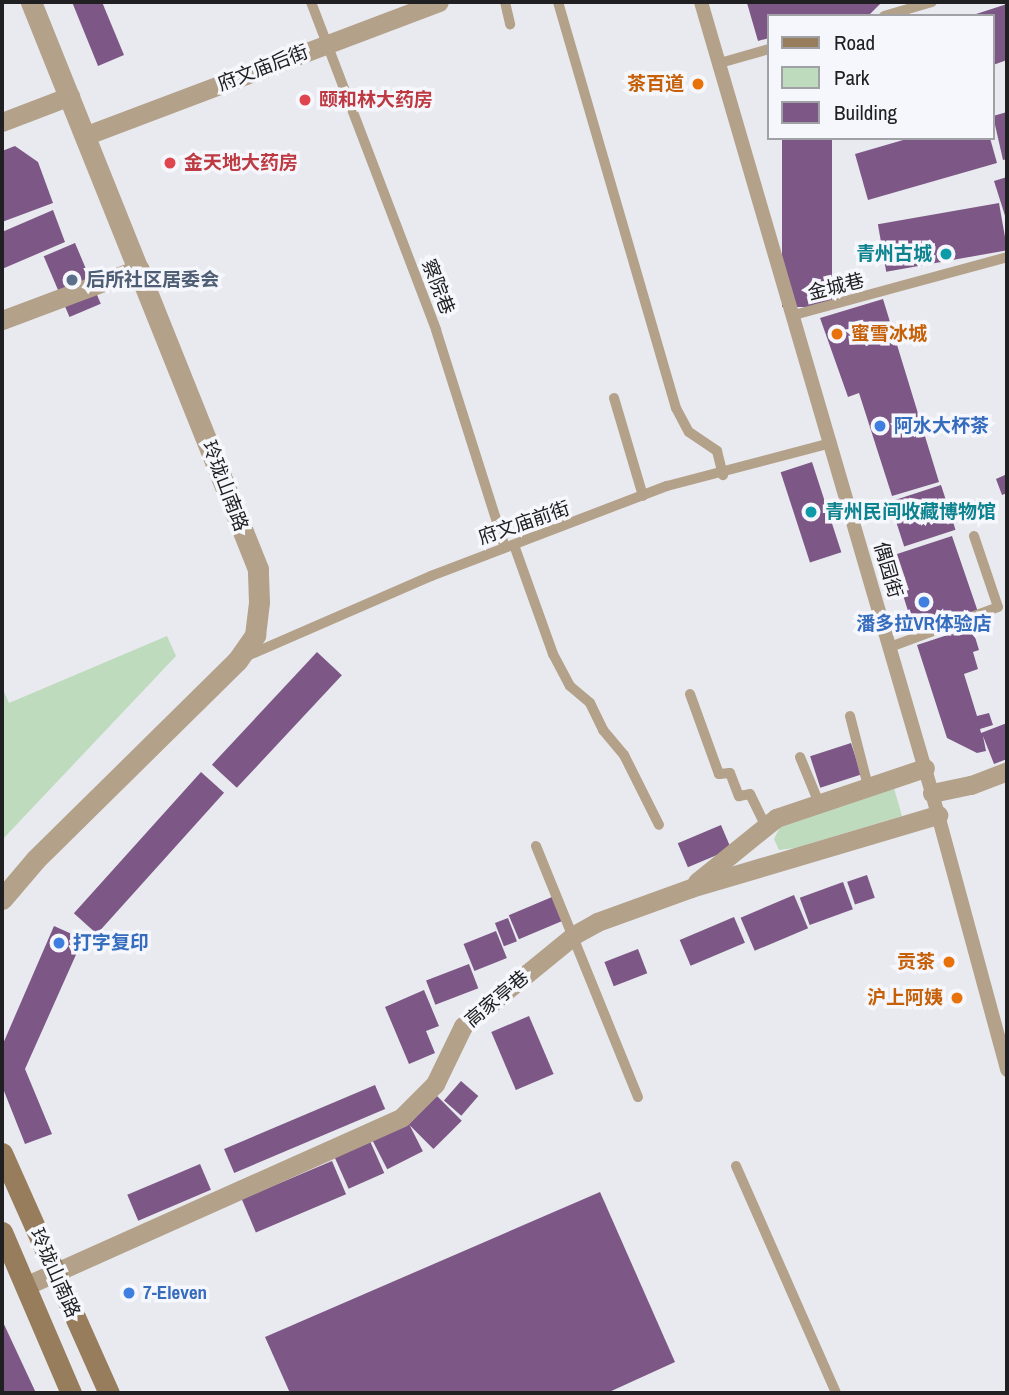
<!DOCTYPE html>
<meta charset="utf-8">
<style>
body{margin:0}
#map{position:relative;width:1009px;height:1395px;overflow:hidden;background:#e9eaef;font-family:"Archivo Narrow","Noto Sans SC",sans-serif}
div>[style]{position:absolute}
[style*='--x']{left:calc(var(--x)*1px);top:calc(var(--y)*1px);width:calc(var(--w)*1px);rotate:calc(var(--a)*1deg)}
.green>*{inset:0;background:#bedcbd}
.building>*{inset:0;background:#7d5887;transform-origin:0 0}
.service>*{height:10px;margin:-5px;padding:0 5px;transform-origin:5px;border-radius:5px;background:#b3a18a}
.pedestrian>*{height:14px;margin:-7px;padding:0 7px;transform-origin:7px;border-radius:7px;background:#b3a18a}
.minor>*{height:19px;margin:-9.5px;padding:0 9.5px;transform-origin:9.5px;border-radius:9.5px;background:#b3a18a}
.tertiary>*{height:21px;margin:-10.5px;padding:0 10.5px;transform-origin:10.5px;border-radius:10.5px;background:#b3a18a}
.secondary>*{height:21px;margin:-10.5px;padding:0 10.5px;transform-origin:10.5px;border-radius:10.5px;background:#977d5b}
.dots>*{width:19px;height:19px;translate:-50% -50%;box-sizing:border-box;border:4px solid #f6f7fc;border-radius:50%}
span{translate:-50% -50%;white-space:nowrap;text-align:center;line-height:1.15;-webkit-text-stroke:7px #f6f7fc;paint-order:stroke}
.street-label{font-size:19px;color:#202022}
.food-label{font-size:19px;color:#c56008;font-weight:700}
.right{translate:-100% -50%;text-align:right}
.left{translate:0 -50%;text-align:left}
.health-label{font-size:19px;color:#be3a42;font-weight:700}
.culture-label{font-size:19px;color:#0d838f;font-weight:700}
.service-label{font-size:19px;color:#4e5e75;font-weight:700}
.shop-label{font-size:19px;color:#366cbe;font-weight:700}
.frame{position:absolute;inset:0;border:4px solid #202022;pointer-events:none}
.legend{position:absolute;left:767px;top:14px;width:228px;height:126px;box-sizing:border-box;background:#f6f7fc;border:2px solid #a0a1a5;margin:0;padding:9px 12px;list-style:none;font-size:21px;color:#202022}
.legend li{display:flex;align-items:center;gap:14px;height:35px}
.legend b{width:35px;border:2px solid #a0a1a5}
</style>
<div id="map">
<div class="green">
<i style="clip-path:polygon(167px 636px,176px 656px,2px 840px,2px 687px,9px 703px)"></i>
<i style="clip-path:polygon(894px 788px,902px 816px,795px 848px,779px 850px,774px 839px,781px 825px)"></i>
</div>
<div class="building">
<i style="clip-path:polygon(72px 2px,102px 2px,124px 55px,98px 66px)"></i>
<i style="clip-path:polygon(882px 2px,868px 16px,769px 16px,769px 38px,758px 41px,747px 3px)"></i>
<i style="clip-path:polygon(1007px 4px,1007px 60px,993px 65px,993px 16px,973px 15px)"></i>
<i style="clip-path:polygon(1007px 112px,1007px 159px,1003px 160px,993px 116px)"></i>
<i style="left:782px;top:138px;width:50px;height:169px"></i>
<i style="clip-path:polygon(910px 138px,990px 138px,997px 163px,868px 200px,855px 154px)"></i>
<i style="clip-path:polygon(15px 146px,38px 162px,53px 203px,2px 222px,2px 151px)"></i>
<i style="clip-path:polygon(1007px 177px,1007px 222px,994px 181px)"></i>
<i style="left:999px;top:203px;width:48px;height:123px;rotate:80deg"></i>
<i style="clip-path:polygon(53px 210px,65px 242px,2px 269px,2px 232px)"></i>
<i style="left:75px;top:243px;width:66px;height:34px;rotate:67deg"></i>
<i style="clip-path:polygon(883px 299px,939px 482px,892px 496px,859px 393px,848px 397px,820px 318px)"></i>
<i style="left:812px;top:462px;width:95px;height:33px;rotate:72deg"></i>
<i style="clip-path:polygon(1007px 474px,1007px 493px,1002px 495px,996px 479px)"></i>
<i style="left:941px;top:485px;width:47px;height:54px;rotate:72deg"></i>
<i style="clip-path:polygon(952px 536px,978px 612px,915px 633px,902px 592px,909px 590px,897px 554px)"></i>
<i style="clip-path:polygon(972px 627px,979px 650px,973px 652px,978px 669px,964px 674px,977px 716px,989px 713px,993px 725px,980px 729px,981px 733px,1007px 723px,1007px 759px,994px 764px,983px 736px,986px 751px,977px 753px,947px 738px,917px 645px)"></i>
<i style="left:317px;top:652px;width:34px;height:154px;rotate:43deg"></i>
<i style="left:851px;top:743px;width:33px;height:43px;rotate:72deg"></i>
<i style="left:201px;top:772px;width:31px;height:190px;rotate:42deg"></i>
<i style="left:721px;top:825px;width:26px;height:47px;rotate:67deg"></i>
<i style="left:867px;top:875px;width:24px;height:21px;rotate:71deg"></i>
<i style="left:843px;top:882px;width:29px;height:46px;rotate:70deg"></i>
<i style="left:794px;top:895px;width:36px;height:58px;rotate:67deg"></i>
<i style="left:552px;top:897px;width:26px;height:47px;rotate:67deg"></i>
<i style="left:734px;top:917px;width:28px;height:59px;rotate:67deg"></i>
<i style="left:508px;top:918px;width:25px;height:14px;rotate:69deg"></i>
<i style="clip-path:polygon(54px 926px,83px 939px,25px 1069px,52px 1134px,25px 1144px,2px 1086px,2px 1046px)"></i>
<i style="left:496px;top:931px;width:29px;height:35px;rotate:68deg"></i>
<i style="left:638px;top:949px;width:26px;height:36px;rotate:69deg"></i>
<i style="left:469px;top:964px;width:26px;height:46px;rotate:69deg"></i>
<i style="clip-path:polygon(424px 990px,439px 1026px,426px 1031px,435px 1053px,409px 1064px,385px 1007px)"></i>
<i style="left:529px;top:1016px;width:63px;height:41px;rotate:67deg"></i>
<i style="left:461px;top:1081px;width:23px;height:26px;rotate:41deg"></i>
<i style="left:375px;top:1085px;width:26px;height:164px;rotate:67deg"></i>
<i style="left:437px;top:1096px;width:35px;height:40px;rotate:45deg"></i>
<i style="left:407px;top:1120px;width:35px;height:40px;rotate:63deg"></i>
<i style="left:370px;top:1141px;width:35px;height:39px;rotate:66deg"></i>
<i style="left:332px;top:1161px;width:36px;height:98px;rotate:67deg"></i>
<i style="left:200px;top:1164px;width:28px;height:79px;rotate:67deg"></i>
<i style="clip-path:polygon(600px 1192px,675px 1362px,607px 1393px,290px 1393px,265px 1337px)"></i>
<i style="clip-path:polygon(2px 1320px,36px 1393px,2px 1393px)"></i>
</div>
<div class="service">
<i style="--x:311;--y:2;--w:351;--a:69.1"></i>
<i style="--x:436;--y:330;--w:228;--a:72.4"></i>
<i style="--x:505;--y:2;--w:23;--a:77"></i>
<i style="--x:558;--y:2;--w:423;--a:73.8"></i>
<i style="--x:676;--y:408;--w:27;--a:62"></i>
<i style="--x:689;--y:432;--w:34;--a:34"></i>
<i style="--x:717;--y:451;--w:25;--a:76"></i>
<i style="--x:884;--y:16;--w:50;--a:-16.3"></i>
<i style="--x:720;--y:63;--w:51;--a:-15.9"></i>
<i style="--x:794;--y:315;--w:221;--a:-15.2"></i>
<i style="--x:614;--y:398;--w:102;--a:73.5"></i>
<i style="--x:514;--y:545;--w:116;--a:70.3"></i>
<i style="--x:553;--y:654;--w:36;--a:62"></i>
<i style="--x:570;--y:686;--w:26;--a:40"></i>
<i style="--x:590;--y:703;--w:30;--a:64"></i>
<i style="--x:603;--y:730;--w:33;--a:50"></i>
<i style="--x:624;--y:755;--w:78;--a:63.4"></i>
<i style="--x:890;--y:647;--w:115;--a:-20.3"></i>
<i style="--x:998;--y:607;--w:75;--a:-108.7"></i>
<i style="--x:247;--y:656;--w:201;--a:-23.5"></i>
<i style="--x:431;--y:576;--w:253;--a:-20.9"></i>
<i style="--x:667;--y:486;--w:170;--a:-14.7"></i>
<i style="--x:690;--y:694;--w:85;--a:70.1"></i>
<i style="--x:719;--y:774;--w:11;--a:-5"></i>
<i style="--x:730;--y:773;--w:25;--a:69"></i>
<i style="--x:739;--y:796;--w:11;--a:-10"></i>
<i style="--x:750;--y:794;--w:34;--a:64"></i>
<i style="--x:850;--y:716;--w:72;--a:75.6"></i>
<i style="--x:800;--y:757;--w:50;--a:67.6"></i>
<i style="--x:536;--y:846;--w:271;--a:67.9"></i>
<i style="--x:736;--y:1166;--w:248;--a:66.2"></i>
</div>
<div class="pedestrian">
<i style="--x:701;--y:2;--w:824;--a:73.72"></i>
<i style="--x:932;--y:793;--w:287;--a:74.8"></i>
</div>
<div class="minor">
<i style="--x:2;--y:122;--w:73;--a:-20.9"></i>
<i style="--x:87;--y:135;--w:376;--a:-20.7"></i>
<i style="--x:2;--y:320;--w:147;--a:-20.6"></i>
<i style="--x:932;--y:793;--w:40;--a:-12"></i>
<i style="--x:971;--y:785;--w:39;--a:-21"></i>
<i style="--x:697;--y:882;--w:102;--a:-39"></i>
<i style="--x:776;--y:818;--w:157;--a:-18.6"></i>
<i style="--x:25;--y:1286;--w:413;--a:-24.1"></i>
<i style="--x:402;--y:1117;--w:47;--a:-45"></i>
<i style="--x:435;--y:1084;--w:64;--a:-64.2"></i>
<i style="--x:463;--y:1026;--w:144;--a:-39.3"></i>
<i style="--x:574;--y:935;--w:26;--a:-29"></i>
<i style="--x:597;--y:922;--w:100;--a:-19.9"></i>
<i style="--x:691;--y:888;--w:258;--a:-16.5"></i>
</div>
<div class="tertiary">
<i style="--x:2;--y:899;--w:52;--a:-49.6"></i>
<i style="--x:36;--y:859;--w:282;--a:-44.6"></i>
<i style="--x:237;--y:661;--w:32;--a:-55"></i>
<i style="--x:255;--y:635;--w:33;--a:-83"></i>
<i style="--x:259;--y:602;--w:33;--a:-92"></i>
<i style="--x:258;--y:569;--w:611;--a:-111.82"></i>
</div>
<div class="secondary">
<i style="--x:2;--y:1153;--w:263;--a:66"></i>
<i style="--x:2;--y:1232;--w:175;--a:66.8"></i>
</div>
<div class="dots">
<i style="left:698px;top:84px;background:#e8710a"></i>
<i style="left:305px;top:100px;background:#e0444e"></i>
<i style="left:170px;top:163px;background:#e0444e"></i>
<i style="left:946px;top:254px;background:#0f9aa8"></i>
<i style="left:72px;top:280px;background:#5c6f8a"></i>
<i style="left:837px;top:334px;background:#e8710a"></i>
<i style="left:880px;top:426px;background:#3f7fe0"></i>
<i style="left:811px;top:512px;background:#0f9aa8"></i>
<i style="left:924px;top:602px;background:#3f7fe0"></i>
<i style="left:59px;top:943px;background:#3f7fe0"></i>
<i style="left:949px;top:962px;background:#e8710a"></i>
<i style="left:957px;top:998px;background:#e8710a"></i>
<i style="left:129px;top:1293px;background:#3f7fe0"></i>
</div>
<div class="street-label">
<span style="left:263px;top:68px;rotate:-21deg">府文庙后街</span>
<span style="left:438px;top:287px;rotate:69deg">察院巷</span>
<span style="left:836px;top:287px;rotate:-14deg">金城巷</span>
<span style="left:225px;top:486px;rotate:69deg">玲珑山南路</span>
<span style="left:524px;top:523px;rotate:-19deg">府文庙前街</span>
<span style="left:888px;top:570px;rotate:74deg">偶园街</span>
<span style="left:497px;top:999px;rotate:-40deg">高家亭巷</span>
<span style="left:55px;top:1273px;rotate:66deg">玲珑山南路</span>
</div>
<div class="food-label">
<span class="right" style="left:684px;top:84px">茶百道</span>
<span class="left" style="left:851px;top:334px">蜜雪冰城</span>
<span class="right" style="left:935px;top:962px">贡茶</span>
<span class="right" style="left:943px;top:998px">沪上阿姨</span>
</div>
<div class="health-label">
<span class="left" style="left:319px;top:100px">颐和林大药房</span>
<span class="left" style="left:184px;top:163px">金天地大药房</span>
</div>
<div class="culture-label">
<span class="right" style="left:932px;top:254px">青州古城</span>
<span class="left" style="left:825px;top:512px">青州民间收藏博物馆</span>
</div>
<div class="service-label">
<span class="left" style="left:86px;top:280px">后所社区居委会</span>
</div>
<div class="shop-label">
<span class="left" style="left:894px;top:426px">阿水大杯茶</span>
<span style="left:924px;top:624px">潘多拉VR体验店</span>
<span class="left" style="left:73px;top:943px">打字复印</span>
<span class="left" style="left:143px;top:1293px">7-Eleven</span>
</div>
<div class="frame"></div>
<ul class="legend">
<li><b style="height:9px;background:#977d5b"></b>Road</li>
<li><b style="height:19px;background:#bedcbd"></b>Park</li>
<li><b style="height:19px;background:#7d5887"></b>Building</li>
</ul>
</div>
